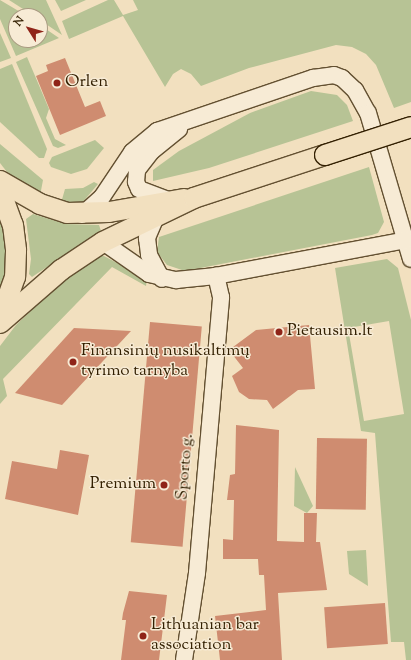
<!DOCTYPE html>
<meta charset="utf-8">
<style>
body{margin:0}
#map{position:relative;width:411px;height:660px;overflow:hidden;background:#f2e0bf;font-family:"Sorts Mill Goudy",serif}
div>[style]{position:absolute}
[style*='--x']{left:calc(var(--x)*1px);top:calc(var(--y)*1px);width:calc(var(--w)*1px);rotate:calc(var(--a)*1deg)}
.green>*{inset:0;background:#b7c395}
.building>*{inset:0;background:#cf8c70;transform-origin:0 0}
.roads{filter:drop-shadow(1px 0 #635031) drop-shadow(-1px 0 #635031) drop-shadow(0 1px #635031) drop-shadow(0 -1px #635031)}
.minor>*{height:16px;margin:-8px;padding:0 8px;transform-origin:8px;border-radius:8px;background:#f7ebd5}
.major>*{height:20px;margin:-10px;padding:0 10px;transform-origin:10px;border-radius:10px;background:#f2e0bf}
.bridges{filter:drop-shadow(1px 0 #332002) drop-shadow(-1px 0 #332002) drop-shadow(0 1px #332002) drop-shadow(0 -1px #332002)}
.major-bridge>*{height:20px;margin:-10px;padding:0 10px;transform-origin:10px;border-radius:10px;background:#f2e0bf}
.dots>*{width:11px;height:11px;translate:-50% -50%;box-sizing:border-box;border:2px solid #f7ebd5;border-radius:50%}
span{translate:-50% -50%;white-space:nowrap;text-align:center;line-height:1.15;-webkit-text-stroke:3px #f7ebd5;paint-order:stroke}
.poi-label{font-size:17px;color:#332002}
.left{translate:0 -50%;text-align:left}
.right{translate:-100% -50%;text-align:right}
.street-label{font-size:17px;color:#332002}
.north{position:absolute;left:8px;top:8px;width:40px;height:40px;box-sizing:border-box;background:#f7ebd5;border:1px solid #a99a81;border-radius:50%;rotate:307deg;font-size:11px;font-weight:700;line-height:16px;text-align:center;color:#332002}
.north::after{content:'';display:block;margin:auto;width:14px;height:18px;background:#8f2418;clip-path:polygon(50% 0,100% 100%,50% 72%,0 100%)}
</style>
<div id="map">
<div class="green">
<i style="clip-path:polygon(0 0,27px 16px,16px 16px,16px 40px,40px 40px,40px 25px,59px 38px,16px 56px,0 19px)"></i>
<i style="clip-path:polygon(9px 0,46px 0,62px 35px,40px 20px,40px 16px,34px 16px)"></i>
<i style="clip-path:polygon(55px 0,86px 0,61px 11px)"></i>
<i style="clip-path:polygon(108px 0,114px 0,123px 15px,138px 10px,133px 0,411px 0,411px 102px,394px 108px,376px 65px,366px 54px,352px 47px,336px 45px,249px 68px,201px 86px,191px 74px,181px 69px,173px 74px,165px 87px,123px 16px,69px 39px,62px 21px)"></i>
<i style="clip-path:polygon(0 33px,11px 58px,0 62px)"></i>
<i style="clip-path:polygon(27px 57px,49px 109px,46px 118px,55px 139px,66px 145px,58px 148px,53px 146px,16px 62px)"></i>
<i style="clip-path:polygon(12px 64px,47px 149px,44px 158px,39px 158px,0 122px,0 69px)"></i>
<i style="clip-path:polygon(311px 91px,337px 95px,347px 105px,353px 121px,209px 168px,153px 181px,153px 170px,179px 151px,250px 113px)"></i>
<i style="clip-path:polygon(95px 140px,104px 148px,87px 169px,71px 174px,51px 167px,49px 163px,52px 157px)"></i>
<i style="clip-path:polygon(0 144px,43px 180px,40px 196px,7px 172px,0 163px)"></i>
<i style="clip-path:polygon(369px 167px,384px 222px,378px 233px,372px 235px,185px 271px,167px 265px,157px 252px,159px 237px)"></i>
<i style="clip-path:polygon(94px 182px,98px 184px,82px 203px,61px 203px,65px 189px,83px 188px)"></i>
<i style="clip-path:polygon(0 213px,7px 235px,6px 271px,0 289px)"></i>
<i style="clip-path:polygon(33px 214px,66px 224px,99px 225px,101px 231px,32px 277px,29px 274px,31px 259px,26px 219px)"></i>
<i style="clip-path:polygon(97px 256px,104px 256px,147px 279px,146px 286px,112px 267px,3px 379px,7px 396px,0 404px,0 346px,16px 325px,59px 284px)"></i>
<i style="clip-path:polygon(evenodd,387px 259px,398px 268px,411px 320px,411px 660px,406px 660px,404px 642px,391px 642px,375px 433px,361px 431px,335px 268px,387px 259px,389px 321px,404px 414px,364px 421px,348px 328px,389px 321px)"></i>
<i style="clip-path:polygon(295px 467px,313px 506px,307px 513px,294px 506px)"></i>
<i style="clip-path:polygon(366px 550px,368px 586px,349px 574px,347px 551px)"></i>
</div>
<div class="building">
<i style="clip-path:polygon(65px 58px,85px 107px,100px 101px,106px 116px,60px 135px,36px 76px,48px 71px,46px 65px)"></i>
<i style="left:150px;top:322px;width:52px;height:221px;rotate:5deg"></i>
<i style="clip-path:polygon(309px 325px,315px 389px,298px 390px,273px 409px,267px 400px,249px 399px,239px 392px,232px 376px,243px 368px,229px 350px,256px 330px)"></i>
<i style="clip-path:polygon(74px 328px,131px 331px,62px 405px,15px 393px)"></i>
<i style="clip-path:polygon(236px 425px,279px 430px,277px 541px,304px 542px,304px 513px,317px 513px,316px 542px,320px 542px,327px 590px,278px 593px,282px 660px,220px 660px,215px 616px,266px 610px,264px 575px,259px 575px,258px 559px,223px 559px,223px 539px,233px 540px,234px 500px,227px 500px,230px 475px,235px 474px)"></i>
<i style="left:317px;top:438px;width:50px;height:71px;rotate:1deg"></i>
<i style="clip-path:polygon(60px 450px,89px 455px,78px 515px,5px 499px,12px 461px,57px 469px)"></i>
<i style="clip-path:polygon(129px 591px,167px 595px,159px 660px,121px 660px,126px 620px,122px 620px,123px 613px)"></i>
<i style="left:385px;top:603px;width:41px;height:61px;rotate:86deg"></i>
</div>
<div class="roads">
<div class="minor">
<i style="--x:168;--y:200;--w:31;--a:-159"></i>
<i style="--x:139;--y:189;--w:8;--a:-113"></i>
<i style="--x:136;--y:182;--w:12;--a:-85"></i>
<i style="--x:137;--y:170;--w:24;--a:-52"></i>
<i style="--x:152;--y:151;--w:35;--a:-39"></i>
<i style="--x:82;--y:215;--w:27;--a:-42"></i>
<i style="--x:102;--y:197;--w:54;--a:-56.3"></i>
<i style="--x:132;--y:152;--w:33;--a:-40"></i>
<i style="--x:157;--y:131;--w:165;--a:-18.8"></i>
<i style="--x:313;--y:78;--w:21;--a:-8"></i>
<i style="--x:334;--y:75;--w:9;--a:21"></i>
<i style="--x:342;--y:78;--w:18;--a:43"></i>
<i style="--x:355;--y:90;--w:26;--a:61"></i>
<i style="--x:368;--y:113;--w:152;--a:73.6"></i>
<i style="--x:155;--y:219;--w:21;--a:113"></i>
<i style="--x:147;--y:238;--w:17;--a:83"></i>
<i style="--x:149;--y:255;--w:27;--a:62"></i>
<i style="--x:103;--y:242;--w:56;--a:34.8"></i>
<i style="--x:149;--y:274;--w:28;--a:13"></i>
<i style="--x:176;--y:280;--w:40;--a:-5.7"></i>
<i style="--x:216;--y:276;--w:194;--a:-10.7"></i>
<i style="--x:184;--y:660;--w:88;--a:-81.5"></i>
<i style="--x:197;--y:573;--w:277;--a:-85"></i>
<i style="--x:221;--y:297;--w:22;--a:-103"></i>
</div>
<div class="major">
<i style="--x:0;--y:181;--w:46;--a:29.9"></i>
<i style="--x:40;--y:204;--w:28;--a:18"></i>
<i style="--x:67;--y:213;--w:42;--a:-1.4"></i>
<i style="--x:109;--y:212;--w:76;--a:-9.8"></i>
<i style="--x:0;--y:190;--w:37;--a:70"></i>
<i style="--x:13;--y:225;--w:26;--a:83"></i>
<i style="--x:16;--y:251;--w:26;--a:92"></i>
<i style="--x:15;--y:277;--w:45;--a:109.7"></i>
<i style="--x:0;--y:323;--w:81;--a:-41"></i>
<i style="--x:61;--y:270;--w:50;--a:-33.7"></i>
<i style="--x:103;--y:242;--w:101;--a:-25.8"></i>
<i style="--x:194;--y:198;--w:138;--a:-18.2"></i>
</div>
</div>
<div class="bridges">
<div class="major-bridge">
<i style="--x:325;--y:155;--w:90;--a:-18"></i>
</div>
</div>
<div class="dots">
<i style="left:57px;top:83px;background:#8f2418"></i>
<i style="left:279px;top:332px;background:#8f2418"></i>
<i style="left:73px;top:362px;background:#8f2418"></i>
<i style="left:164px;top:485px;background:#8f2418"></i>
<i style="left:143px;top:636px;background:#8f2418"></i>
</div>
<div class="poi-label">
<span class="left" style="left:65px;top:83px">Orlen</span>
<span class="left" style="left:287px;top:332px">Pietausim.lt</span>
<span class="left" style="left:81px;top:362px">Finansinių nusikaltimų<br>tyrimo tarnyba</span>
<span class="right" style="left:156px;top:485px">Premium</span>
<span class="left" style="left:151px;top:636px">Lithuanian bar<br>association</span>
</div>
<div class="street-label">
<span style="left:186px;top:467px;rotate:-85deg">Sporto g.</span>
</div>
<div class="north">N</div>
</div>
